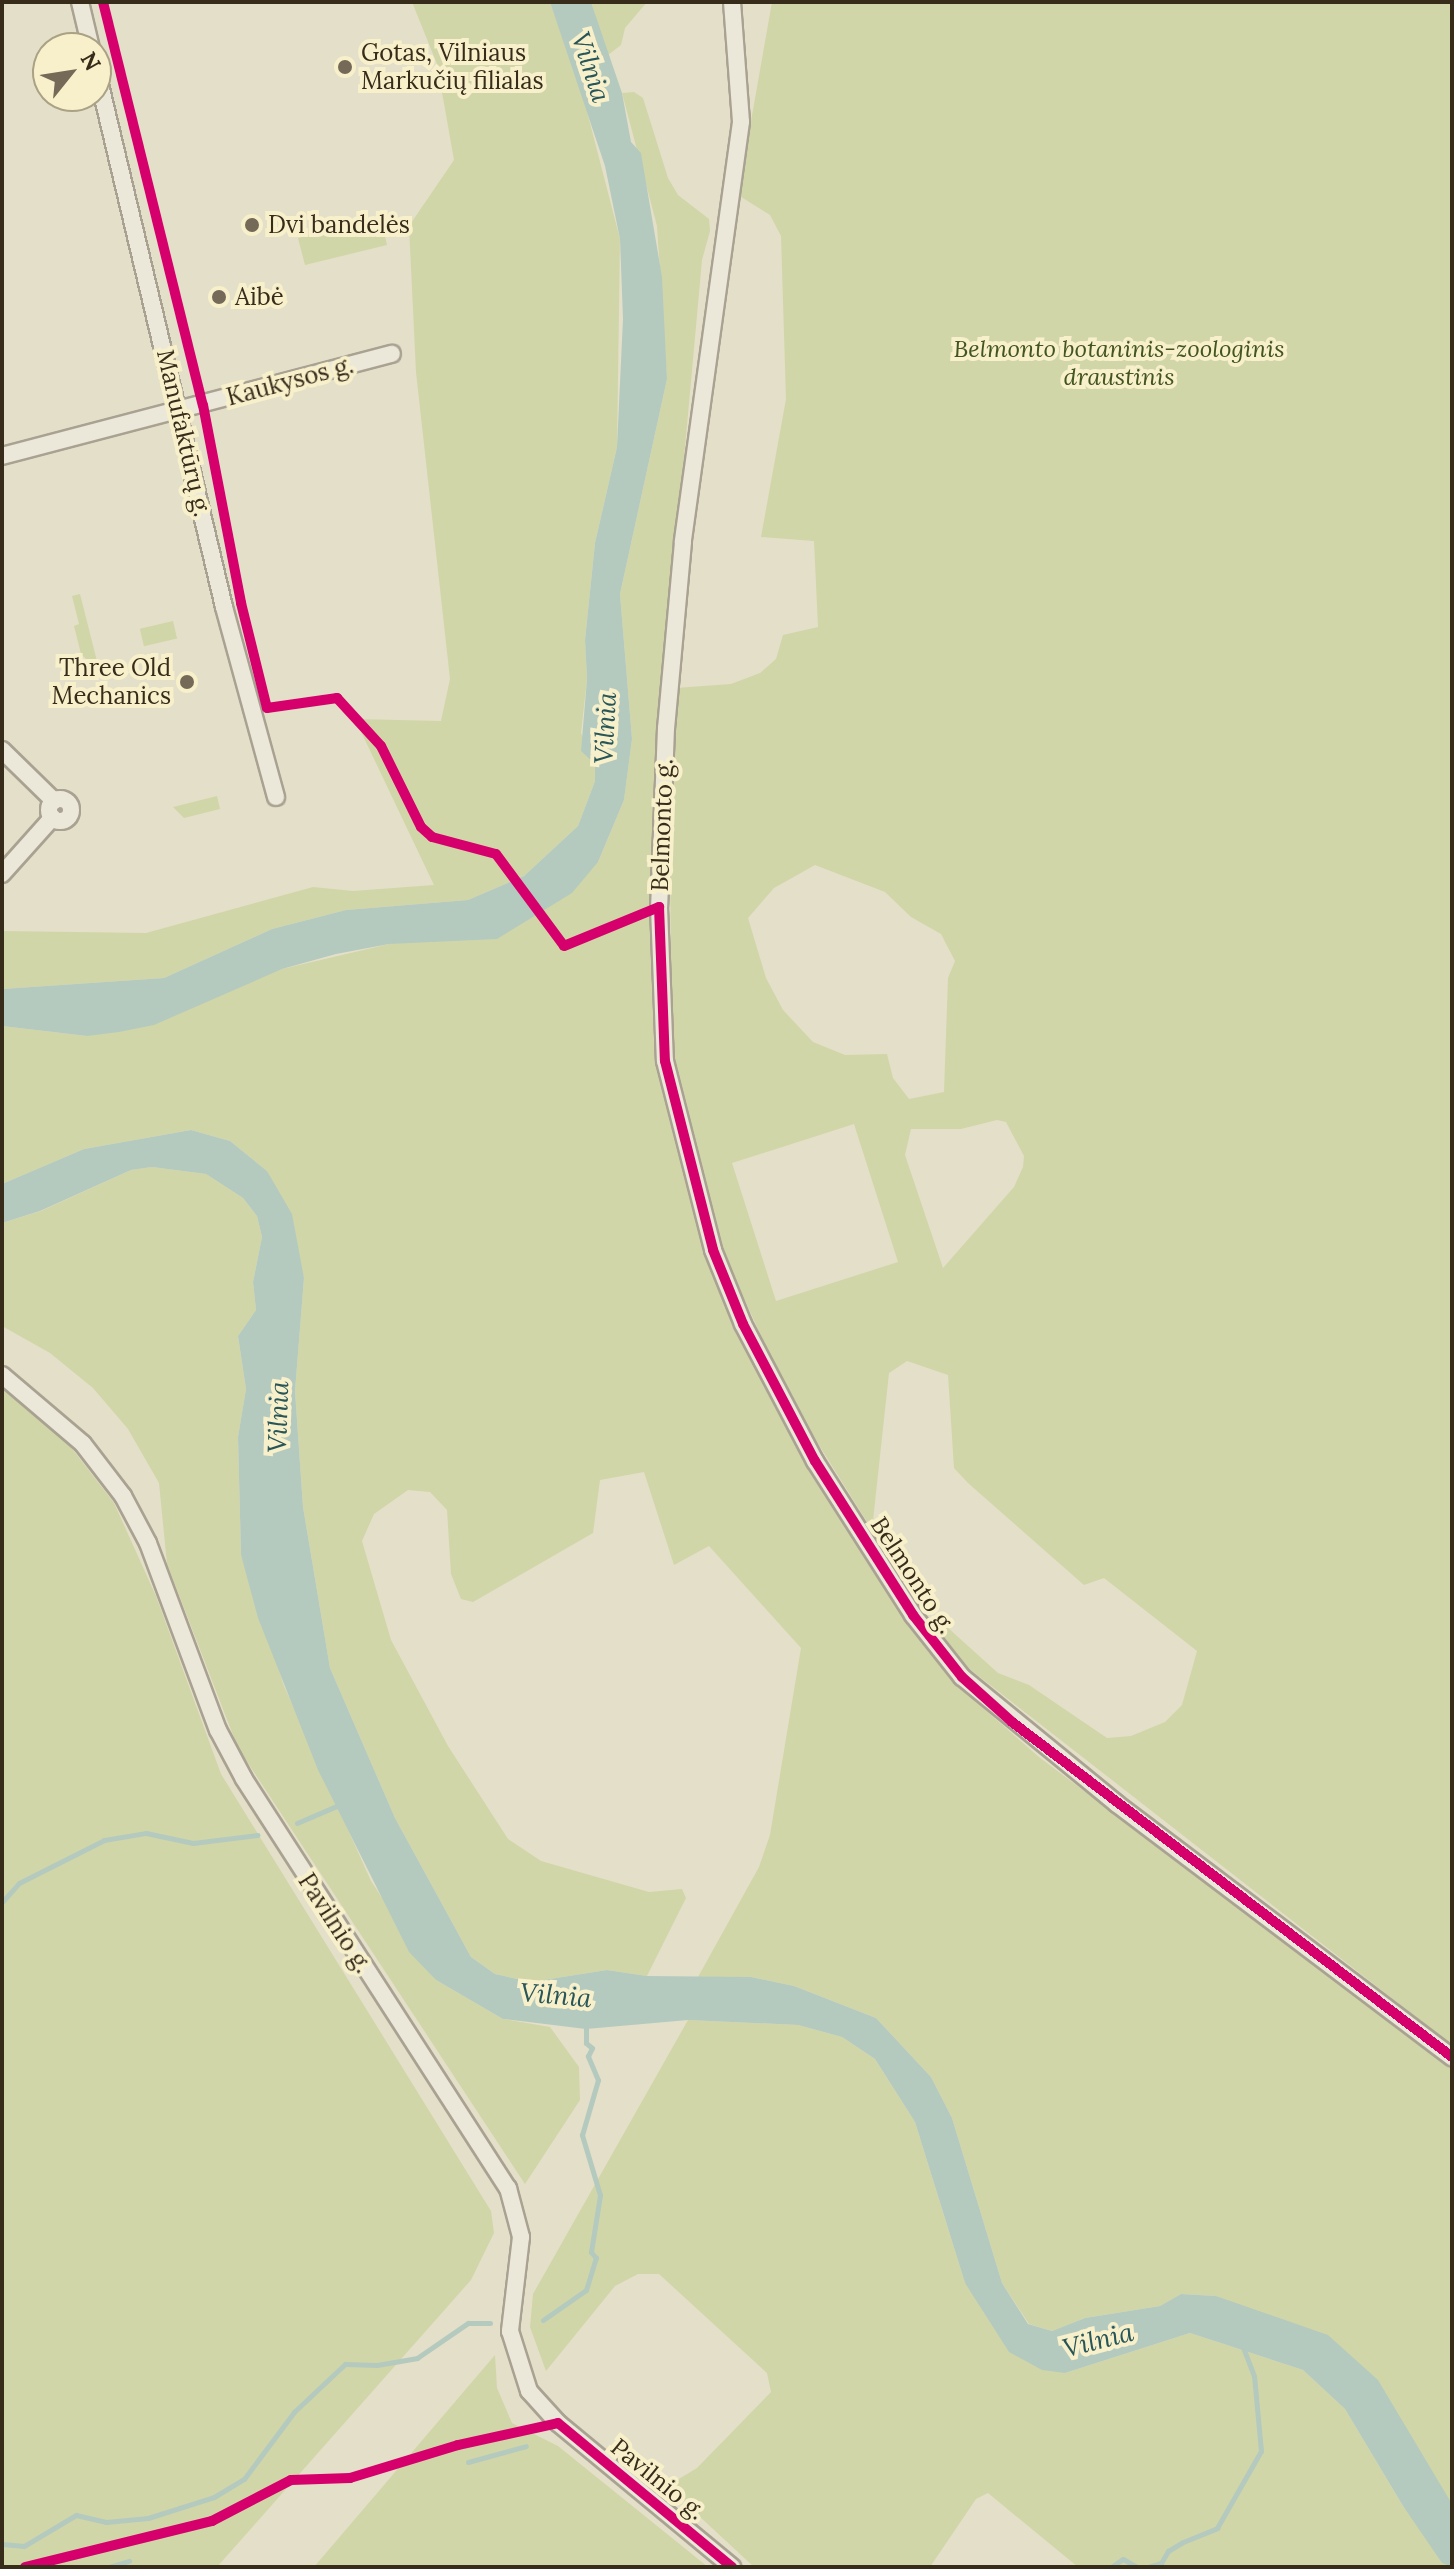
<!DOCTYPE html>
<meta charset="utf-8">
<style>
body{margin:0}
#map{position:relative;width:1454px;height:2569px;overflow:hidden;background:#e4dfc8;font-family:Lora,serif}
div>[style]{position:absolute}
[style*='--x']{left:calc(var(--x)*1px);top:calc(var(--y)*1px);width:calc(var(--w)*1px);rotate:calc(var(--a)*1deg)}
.green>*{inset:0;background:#d1d6a8;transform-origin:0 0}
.water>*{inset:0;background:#b4cabf}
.stream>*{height:5px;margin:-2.5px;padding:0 2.5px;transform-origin:2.5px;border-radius:2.5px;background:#b4cabf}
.roads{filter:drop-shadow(2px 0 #a9a292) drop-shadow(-2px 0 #a9a292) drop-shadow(0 2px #a9a292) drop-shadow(0 -2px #a9a292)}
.minor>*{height:16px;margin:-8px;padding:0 8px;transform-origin:8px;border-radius:8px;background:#ebe8da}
.minor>.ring{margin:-8px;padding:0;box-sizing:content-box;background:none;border:16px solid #ebe8da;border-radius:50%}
.cycleway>*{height:10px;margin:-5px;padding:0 5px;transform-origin:5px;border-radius:5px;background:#d6006c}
.dots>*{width:22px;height:22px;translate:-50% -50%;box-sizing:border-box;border:4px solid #f8f0cb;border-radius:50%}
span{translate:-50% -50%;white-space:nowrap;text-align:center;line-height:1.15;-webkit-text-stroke:8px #f8f0cb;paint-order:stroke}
.poi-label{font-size:24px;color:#372b1a}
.left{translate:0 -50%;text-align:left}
.right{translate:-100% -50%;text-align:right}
.park-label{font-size:24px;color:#42551f;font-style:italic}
.street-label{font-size:24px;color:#372b1a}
.water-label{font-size:26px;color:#285658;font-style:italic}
.frame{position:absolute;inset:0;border:4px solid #372b1a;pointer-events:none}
.north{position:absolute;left:32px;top:32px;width:80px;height:80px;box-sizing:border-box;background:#f8f0cb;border:2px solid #aba184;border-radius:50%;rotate:60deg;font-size:22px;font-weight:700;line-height:32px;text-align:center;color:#372b1a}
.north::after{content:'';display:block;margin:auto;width:28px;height:36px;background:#746a57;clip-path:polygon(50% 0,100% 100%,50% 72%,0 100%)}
</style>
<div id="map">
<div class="green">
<i style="clip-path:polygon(412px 2px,550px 2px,576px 69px,620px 239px,617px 447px,595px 543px,585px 640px,587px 679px,581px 733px,595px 764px,595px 781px,578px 826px,524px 876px,468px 900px,346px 910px,272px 929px,164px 978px,2px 989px,2px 931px,146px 933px,313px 887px,353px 891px,434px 885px,355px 719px,441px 721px,450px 679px,416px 372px,409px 226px,454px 160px,437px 64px)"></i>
<i style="clip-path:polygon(591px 2px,647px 2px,625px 28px,621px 45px,608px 55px)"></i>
<i style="clip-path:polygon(evenodd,772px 2px,1452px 2px,1452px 2045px,967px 1667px,932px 1622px,937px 1618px,998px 1673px,1029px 1685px,1107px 1738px,1131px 1736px,1165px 1722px,1182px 1705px,1197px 1651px,1104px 1578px,1084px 1585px,968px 1483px,954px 1468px,948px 1375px,907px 1361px,889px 1373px,872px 1530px,789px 1397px,725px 1257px,682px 1110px,671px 1050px,670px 798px,676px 688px,731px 684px,760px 673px,776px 659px,783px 635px,818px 627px,814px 541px,761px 537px,786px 399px,781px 236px,770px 215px,738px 195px,772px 2px,815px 865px,885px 892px,911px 917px,941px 934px,955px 961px,948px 978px,944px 1092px,909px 1099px,893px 1078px,887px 1054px,845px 1055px,813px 1042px,783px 1010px,766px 978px,748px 918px,774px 888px,815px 865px,772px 2px,997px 1120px,1006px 1122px,1024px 1156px,1023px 1167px,1014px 1187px,943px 1268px,905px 1155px,911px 1129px,961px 1129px,997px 1120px,772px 2px,854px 1124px,898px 1262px,776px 1301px,732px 1163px,854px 1124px)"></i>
<i style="clip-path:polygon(634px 92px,643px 98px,668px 178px,678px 195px,709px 219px,710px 231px,702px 260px,660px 723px,652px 981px,654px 1043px,666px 1100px,715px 1276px,751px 1360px,790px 1430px,890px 1597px,951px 1680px,1039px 1757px,1452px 2068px,1452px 2504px,1245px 2308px,1216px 2296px,1181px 2294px,1160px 2306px,1085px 2318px,1052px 2331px,1029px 2324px,1002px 2283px,952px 2118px,931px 2077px,876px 2018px,794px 1986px,751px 1977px,698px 1977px,759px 1867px,770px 1835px,801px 1648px,709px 1546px,674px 1565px,644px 1472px,600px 1480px,593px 1533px,473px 1602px,461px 1599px,451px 1574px,447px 1510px,430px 1492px,408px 1490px,374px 1514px,362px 1541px,391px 1640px,448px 1746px,508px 1839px,541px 1861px,649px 1892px,682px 1889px,686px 1898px,647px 1976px,607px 1970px,531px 1982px,495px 1974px,471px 1957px,395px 1818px,330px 1668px,303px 1507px,295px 1391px,304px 1278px,267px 1171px,230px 1141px,191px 1130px,84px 1149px,2px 1184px,2px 1026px,87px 1036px,282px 969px,389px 944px,598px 862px,624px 800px,632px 739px,620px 594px,667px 379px,657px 226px,622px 93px)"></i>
<i style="clip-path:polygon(365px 222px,369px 235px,384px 232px,387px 245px,305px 265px,298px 238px)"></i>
<i style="clip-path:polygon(80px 594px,100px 673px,81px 654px,74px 626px,79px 624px,72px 596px)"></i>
<i style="left:173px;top:621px;width:18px;height:34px;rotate:77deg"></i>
<i style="clip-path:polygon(217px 796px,220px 809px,184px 818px,173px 807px)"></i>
<i style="clip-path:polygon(152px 1167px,206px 1174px,243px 1198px,257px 1216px,262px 1237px,253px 1282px,256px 1310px,238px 1336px,246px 1389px,238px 1437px,241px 1555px,284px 1686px,371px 1881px,436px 1980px,503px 2019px,550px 2027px,579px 2067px,580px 2100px,525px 2184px,238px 1748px,167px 1564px,159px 1483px,128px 1429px,93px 1388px,50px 1353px,2px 1326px,2px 1223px,41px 1211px,131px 1170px)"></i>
<i style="clip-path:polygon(2px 1389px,67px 1442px,114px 1503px,156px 1596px,221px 1774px,491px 2211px,494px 2233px,471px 2280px,217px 2567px,2px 2567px)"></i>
<i style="clip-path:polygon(688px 2020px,798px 2025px,842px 2037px,875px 2059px,915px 2122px,965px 2283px,1065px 2373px,1190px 2333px,1303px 2370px,1345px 2409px,1403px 2506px,1449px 2567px,1078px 2567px,988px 2493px,976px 2499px,930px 2567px,754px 2567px,657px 2477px,677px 2480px,697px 2468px,771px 2392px,767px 2373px,659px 2274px,638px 2274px,615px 2286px,546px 2371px,530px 2327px,533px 2294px)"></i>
<i style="clip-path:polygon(495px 2355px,497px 2388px,512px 2423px,558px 2446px,708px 2567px,314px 2567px)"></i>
</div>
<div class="water">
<i style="clip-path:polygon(550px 2px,591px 2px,622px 93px,631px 142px,641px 153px,662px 277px,667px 379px,620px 594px,632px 739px,624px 800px,598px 862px,572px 893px,497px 939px,389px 944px,336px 954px,282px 969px,154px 1025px,119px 1032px,87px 1036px,2px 1026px,2px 989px,164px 978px,272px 929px,346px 910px,468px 900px,524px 876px,578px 826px,595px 781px,595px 764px,581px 751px,587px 679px,585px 640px,595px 543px,617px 447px,623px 319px,620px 239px,605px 166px)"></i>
<i style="clip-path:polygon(191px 1130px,230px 1141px,267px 1171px,292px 1214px,304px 1278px,295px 1391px,303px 1507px,330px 1668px,395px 1818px,471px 1957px,495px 1974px,531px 1982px,607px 1970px,647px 1976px,751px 1977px,794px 1986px,876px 2018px,931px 2077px,952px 2118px,1002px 2283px,1028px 2324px,1052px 2331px,1085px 2318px,1160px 2306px,1181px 2294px,1216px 2296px,1328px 2335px,1378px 2380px,1452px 2504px,1452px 2567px,1442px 2563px,1403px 2506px,1345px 2409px,1303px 2370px,1190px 2333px,1065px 2373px,1042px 2370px,1009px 2352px,965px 2283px,915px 2122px,875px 2059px,842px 2037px,798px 2025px,688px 2020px,586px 2029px,503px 2019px,436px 1980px,409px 1952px,318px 1770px,258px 1618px,241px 1555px,238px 1437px,246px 1389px,238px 1336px,256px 1310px,253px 1282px,262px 1237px,257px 1216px,243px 1198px,206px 1174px,152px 1167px,131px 1170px,40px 1211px,2px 1223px,2px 1184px,84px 1149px)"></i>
</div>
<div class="stream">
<i style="--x:297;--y:1823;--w:46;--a:-23.2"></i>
<i style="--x:2;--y:1902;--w:25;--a:-48"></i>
<i style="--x:19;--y:1883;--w:95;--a:-26.8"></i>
<i style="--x:104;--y:1840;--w:43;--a:-9.5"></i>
<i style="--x:146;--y:1833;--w:48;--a:12"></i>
<i style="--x:193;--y:1843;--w:65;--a:-7"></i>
<i style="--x:543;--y:2320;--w:52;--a:-34.9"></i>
<i style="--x:586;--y:2290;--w:34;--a:-73"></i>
<i style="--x:596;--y:2258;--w:8;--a:-130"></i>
<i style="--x:591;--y:2252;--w:58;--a:-81"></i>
<i style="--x:600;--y:2195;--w:63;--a:-106.7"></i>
<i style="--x:582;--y:2135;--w:57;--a:-73.8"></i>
<i style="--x:598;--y:2080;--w:26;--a:-113"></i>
<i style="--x:588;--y:2056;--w:9;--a:-63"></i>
<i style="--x:592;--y:2048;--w:8;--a:-140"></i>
<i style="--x:586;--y:2043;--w:17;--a:-90"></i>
<i style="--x:468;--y:2462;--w:60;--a:-15.4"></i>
<i style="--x:2;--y:2544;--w:22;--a:5"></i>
<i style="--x:24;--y:2546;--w:61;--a:-30.8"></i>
<i style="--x:76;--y:2515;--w:31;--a:13"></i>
<i style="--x:106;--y:2522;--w:42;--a:-5.4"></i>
<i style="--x:148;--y:2518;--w:69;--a:-17.7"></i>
<i style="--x:214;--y:2497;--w:35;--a:-31"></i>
<i style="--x:244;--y:2479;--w:84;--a:-53.3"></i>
<i style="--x:294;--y:2412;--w:70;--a:-43.3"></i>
<i style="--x:345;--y:2364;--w:32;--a:2"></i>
<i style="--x:377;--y:2365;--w:41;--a:-9.9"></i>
<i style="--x:417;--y:2358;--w:62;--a:-34.5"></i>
<i style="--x:468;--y:2323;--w:22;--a:0"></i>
<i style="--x:109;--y:2567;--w:21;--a:-17"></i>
<i style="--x:1111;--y:2567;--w:14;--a:-34"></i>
<i style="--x:1123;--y:2559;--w:16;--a:30"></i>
<i style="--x:1148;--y:2567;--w:14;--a:-17"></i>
<i style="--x:1161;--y:2563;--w:14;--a:-60"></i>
<i style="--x:1168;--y:2551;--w:17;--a:-31"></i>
<i style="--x:1183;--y:2542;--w:37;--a:-22"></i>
<i style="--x:1217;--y:2528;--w:89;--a:-60.3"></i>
<i style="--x:1261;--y:2451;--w:75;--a:-95.3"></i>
<i style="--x:1254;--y:2376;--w:34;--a:-111"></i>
</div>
<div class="roads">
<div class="minor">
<i style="--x:80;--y:2;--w:47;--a:76.6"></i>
<i style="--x:732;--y:2;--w:120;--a:85.7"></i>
<i style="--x:741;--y:122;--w:424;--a:97.9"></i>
<i style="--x:683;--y:542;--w:187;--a:95.2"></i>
<i style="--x:666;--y:728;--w:179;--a:92.2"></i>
<i style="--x:659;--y:907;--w:154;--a:87.8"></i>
<i style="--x:665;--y:1061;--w:195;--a:75.7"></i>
<i style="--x:713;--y:1250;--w:80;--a:67.9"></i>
<i style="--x:743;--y:1324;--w:155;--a:62.3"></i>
<i style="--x:815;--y:1461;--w:183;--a:57.5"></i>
<i style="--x:913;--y:1615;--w:79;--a:51.7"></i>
<i style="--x:962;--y:1677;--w:200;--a:39.3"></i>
<i style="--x:1117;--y:1804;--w:420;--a:37.1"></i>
<i style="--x:96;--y:68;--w:554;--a:76.64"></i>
<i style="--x:224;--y:607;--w:197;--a:74.7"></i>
<i style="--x:2;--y:456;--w:403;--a:-14.7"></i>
<i style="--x:2;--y:750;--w:73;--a:44.4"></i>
<i class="ring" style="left:49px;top:799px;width:6px;height:6px"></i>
<i style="--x:2;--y:874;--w:76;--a:-48.2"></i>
<i style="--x:2;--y:1375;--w:106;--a:40.4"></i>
<i style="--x:83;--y:1444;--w:66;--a:52.4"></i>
<i style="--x:123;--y:1496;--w:53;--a:62"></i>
<i style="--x:148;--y:1543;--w:200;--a:69.5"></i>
<i style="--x:218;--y:1730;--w:55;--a:62"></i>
<i style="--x:244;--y:1779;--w:487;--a:57.2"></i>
<i style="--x:508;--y:2188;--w:51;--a:75.1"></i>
<i style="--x:521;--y:2237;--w:95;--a:96.7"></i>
<i style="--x:510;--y:2331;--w:63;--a:72.4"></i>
<i style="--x:529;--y:2391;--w:43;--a:47.8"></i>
<i style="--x:558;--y:2423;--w:226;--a:39.6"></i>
</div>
</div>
<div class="cycleway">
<i style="--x:103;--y:2;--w:415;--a:76.1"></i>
<i style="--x:203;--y:405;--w:202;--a:79.1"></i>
<i style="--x:241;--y:603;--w:108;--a:76.1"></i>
<i style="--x:267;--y:708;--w:71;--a:-8.1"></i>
<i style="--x:337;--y:698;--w:65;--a:47.5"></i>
<i style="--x:381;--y:746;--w:90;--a:63.7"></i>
<i style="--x:421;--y:827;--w:15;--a:42"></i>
<i style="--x:432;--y:837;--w:66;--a:14.9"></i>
<i style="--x:496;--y:854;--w:114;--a:53.5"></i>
<i style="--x:564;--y:946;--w:103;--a:-22.3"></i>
<i style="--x:659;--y:907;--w:154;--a:87.8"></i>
<i style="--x:665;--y:1061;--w:195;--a:75.7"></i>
<i style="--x:713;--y:1250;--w:80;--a:67.9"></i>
<i style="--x:743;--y:1324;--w:155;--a:62.3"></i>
<i style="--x:815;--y:1461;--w:183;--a:57.5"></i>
<i style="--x:913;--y:1615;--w:79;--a:51.7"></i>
<i style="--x:962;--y:1677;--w:67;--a:42"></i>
<i style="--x:1012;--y:1722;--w:553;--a:37.28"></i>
<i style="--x:25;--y:2567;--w:193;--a:-13.8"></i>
<i style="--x:212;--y:2521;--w:89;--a:-27.4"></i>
<i style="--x:291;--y:2480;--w:59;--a:-1.9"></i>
<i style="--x:350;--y:2478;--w:113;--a:-17"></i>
<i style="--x:458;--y:2445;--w:102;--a:-12.4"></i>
<i style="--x:558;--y:2423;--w:226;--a:39.6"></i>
</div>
<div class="dots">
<i style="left:345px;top:67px;background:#746a57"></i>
<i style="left:252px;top:225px;background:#746a57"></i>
<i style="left:219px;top:297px;background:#746a57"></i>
<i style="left:187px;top:682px;background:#746a57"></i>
</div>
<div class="poi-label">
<span class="left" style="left:361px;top:67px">Gotas, Vilniaus<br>Markučių filialas</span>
<span class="left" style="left:268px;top:225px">Dvi bandelės</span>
<span class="left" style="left:235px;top:297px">Aibė</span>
<span class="right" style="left:171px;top:682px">Three Old<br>Mechanics</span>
</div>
<div class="park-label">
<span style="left:1119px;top:363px">Belmonto botaninis-zoologinis<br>draustinis</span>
</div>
<div class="street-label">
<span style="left:290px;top:381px;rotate:-15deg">Kaukysos g.</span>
<span style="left:184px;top:433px;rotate:77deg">Manufaktūrų g.</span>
<span style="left:662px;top:825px;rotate:-88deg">Belmonto g.</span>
<span style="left:913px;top:1575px;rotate:57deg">Belmonto g.</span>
<span style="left:335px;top:1923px;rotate:57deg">Pavilnio g.</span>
<span style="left:658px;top:2479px;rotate:39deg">Pavilnio g.</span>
</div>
<div class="water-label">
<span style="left:591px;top:67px;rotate:72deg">Vilnia</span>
<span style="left:605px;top:728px;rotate:-87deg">Vilnia</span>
<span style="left:278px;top:1417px;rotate:-88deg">Vilnia</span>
<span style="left:556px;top:1995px;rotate:5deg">Vilnia</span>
<span style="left:1098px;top:2340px;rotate:-14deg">Vilnia</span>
</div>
<div class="frame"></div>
<div class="north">N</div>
</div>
